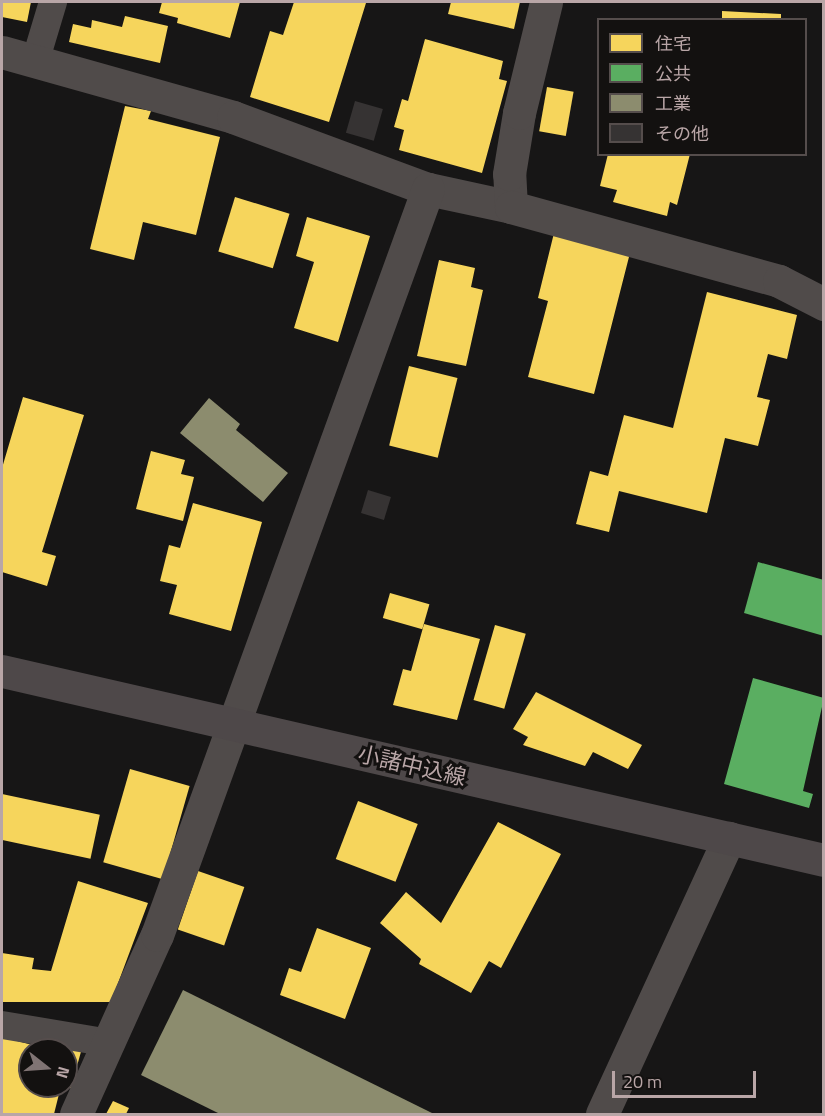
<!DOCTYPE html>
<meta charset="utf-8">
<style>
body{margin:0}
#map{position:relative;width:825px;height:1116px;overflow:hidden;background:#171616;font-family:"Titillium Web","Noto Sans JP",sans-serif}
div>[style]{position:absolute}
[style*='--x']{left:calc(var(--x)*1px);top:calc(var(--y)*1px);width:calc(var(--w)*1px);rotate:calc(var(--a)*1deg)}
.homes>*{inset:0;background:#f6d55c;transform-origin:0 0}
.public>*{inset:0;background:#5aae61}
.industry>*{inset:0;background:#8c8c6e}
.building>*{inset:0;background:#363333;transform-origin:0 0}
.service>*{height:28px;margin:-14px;padding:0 14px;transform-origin:14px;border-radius:14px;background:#504b4a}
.minor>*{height:33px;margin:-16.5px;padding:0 16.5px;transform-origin:16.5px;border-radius:16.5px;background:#504b4a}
.secondary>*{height:33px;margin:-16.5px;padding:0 16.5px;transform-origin:16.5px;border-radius:16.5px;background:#4e4849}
span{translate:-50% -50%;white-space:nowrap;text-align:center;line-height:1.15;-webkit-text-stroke:6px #131110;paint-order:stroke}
.street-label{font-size:22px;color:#b9a6a7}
.frame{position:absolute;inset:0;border:3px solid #b9a6a7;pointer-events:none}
.legend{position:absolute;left:597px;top:18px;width:210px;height:138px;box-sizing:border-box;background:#131110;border:2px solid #554d4c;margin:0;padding:8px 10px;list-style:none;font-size:18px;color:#b9a6a7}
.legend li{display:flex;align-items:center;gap:12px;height:30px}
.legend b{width:30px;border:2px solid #554d4c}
.north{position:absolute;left:18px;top:1038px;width:60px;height:60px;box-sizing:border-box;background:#131110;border:2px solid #554d4c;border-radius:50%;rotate:107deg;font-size:16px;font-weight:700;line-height:24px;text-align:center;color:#b9a6a7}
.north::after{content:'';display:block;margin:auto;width:21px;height:27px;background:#807474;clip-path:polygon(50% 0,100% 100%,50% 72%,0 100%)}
.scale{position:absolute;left:612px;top:1071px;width:144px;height:27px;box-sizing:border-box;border:3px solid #b9a6a7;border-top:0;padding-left:8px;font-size:18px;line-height:21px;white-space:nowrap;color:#b9a6a7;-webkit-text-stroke:4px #131110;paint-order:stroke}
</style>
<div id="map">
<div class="homes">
<i style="clip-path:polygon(2px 2px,31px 2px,27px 22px,2px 17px)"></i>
<i style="clip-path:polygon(162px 2px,240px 2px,230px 38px,177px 23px,178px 18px,159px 13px)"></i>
<i style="clip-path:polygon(294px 2px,366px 3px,329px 122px,250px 97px,270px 31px,283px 35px)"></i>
<i style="clip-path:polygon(451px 2px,520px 2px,514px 29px,448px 14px)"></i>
<i style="clip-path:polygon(722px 11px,781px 14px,781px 20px,722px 20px)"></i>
<i style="clip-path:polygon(125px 16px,168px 26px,160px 63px,69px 42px,73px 24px,91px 28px,92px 20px,122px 27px)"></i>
<i style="clip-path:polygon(425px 39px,503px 61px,499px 79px,507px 81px,482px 173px,399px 150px,404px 130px,394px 127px,402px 99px,408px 101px)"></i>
<i style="left:547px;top:87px;width:27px;height:45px;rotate:10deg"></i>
<i style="clip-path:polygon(125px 106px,151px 111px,148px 119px,220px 137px,196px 235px,143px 222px,134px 260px,90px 249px)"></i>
<i style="clip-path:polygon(608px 154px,690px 154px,677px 205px,670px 202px,667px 216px,613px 202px,617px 190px,600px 186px)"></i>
<i style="left:235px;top:197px;width:57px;height:57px;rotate:17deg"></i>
<i style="clip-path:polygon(307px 217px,370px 236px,338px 342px,294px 328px,314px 262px,296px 256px)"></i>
<i style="clip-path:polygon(554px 233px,630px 253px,594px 394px,528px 377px,548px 301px,538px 298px)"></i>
<i style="clip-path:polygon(439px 260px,475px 268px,471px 287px,483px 290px,466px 366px,417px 356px)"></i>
<i style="clip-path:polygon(707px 292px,797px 315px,787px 359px,768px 354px,757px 397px,770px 400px,758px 446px,725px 438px,707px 513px,619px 491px,609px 532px,576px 524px,590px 471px,608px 476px,624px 415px,673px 428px)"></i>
<i style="left:409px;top:366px;width:50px;height:82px;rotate:14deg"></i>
<i style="clip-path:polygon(23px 397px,84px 415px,42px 552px,56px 556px,47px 586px,2px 572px,2px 468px)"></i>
<i style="clip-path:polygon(151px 451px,185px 460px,181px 474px,194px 477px,183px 521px,136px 509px)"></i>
<i style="clip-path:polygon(193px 503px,262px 522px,231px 631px,169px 614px,177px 585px,160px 581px,169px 545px,180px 548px)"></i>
<i style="left:390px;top:593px;width:41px;height:26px;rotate:16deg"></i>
<i style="clip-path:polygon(424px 624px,480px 639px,457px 720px,393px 705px,403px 669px,411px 671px)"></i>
<i style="left:495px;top:625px;width:32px;height:78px;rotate:16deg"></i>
<i style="clip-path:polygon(536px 692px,642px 745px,628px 769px,593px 752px,585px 766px,523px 745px,528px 737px,513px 729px)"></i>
<i style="left:130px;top:769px;width:62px;height:97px;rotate:16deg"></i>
<i style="left:2px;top:794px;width:100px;height:45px;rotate:12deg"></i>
<i style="left:358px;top:801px;width:64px;height:62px;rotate:21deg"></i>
<i style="clip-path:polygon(498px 822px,561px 854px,501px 968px,489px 961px,471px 993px,419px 964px,421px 959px,380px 923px,406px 892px,441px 923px)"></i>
<i style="left:198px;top:871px;width:49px;height:62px;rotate:19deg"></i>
<i style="clip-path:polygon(78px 881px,148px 903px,111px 1002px,2px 1002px,2px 953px,34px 958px,32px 969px,51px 971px)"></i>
<i style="clip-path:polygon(317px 928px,371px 948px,345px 1019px,280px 995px,289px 968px,301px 972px)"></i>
<i style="clip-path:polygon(2px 1037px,40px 1047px,42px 1038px,82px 1048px,71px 1088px,66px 1087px,66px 1050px,30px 1050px,30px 1086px,61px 1086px,54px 1114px,2px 1114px)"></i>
<i style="clip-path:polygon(113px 1101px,129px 1108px,126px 1114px,106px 1114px)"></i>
</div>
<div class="public">
<i style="clip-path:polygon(758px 562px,824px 580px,824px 636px,744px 613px)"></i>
<i style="clip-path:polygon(753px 678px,824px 698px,803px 791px,813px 794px,809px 808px,724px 784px)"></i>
</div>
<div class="industry">
<i style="clip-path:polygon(209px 398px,240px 424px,236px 430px,288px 473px,263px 502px,180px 433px)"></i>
<i style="clip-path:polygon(183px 990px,434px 1114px,220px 1114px,141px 1075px)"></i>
</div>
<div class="building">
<i style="left:355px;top:101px;width:29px;height:33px;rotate:16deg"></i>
<i style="left:368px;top:490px;width:24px;height:24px;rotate:17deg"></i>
</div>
<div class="service">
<i style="--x:35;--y:62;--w:63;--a:-73.3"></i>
<i style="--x:2;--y:1025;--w:109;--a:9.5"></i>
</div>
<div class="minor">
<i style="--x:2;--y:52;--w:240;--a:15.7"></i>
<i style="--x:233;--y:117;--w:208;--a:20.3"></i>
<i style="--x:428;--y:189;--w:85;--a:12.2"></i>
<i style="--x:511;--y:207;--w:33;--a:-93"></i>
<i style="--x:509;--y:174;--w:62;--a:-80.7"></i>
<i style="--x:519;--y:113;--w:114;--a:-76.3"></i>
<i style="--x:511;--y:207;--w:278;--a:15.4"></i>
<i style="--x:779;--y:281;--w:51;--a:27.1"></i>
<i style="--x:76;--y:1114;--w:196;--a:-65.7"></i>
<i style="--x:157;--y:935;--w:794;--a:-70.04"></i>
<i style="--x:602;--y:1114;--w:304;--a:-65.3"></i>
</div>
<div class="secondary">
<i style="--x:2;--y:671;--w:843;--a:12.95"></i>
</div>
<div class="street-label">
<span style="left:412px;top:766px;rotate:13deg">小諸中込線</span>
</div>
<div class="frame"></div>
<ul class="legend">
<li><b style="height:16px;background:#f6d55c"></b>住宅</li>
<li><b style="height:16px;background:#5aae61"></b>公共</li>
<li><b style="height:16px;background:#8c8c6e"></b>工業</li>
<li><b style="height:16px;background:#363333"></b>その他</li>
</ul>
<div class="north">N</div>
<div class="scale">20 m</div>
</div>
